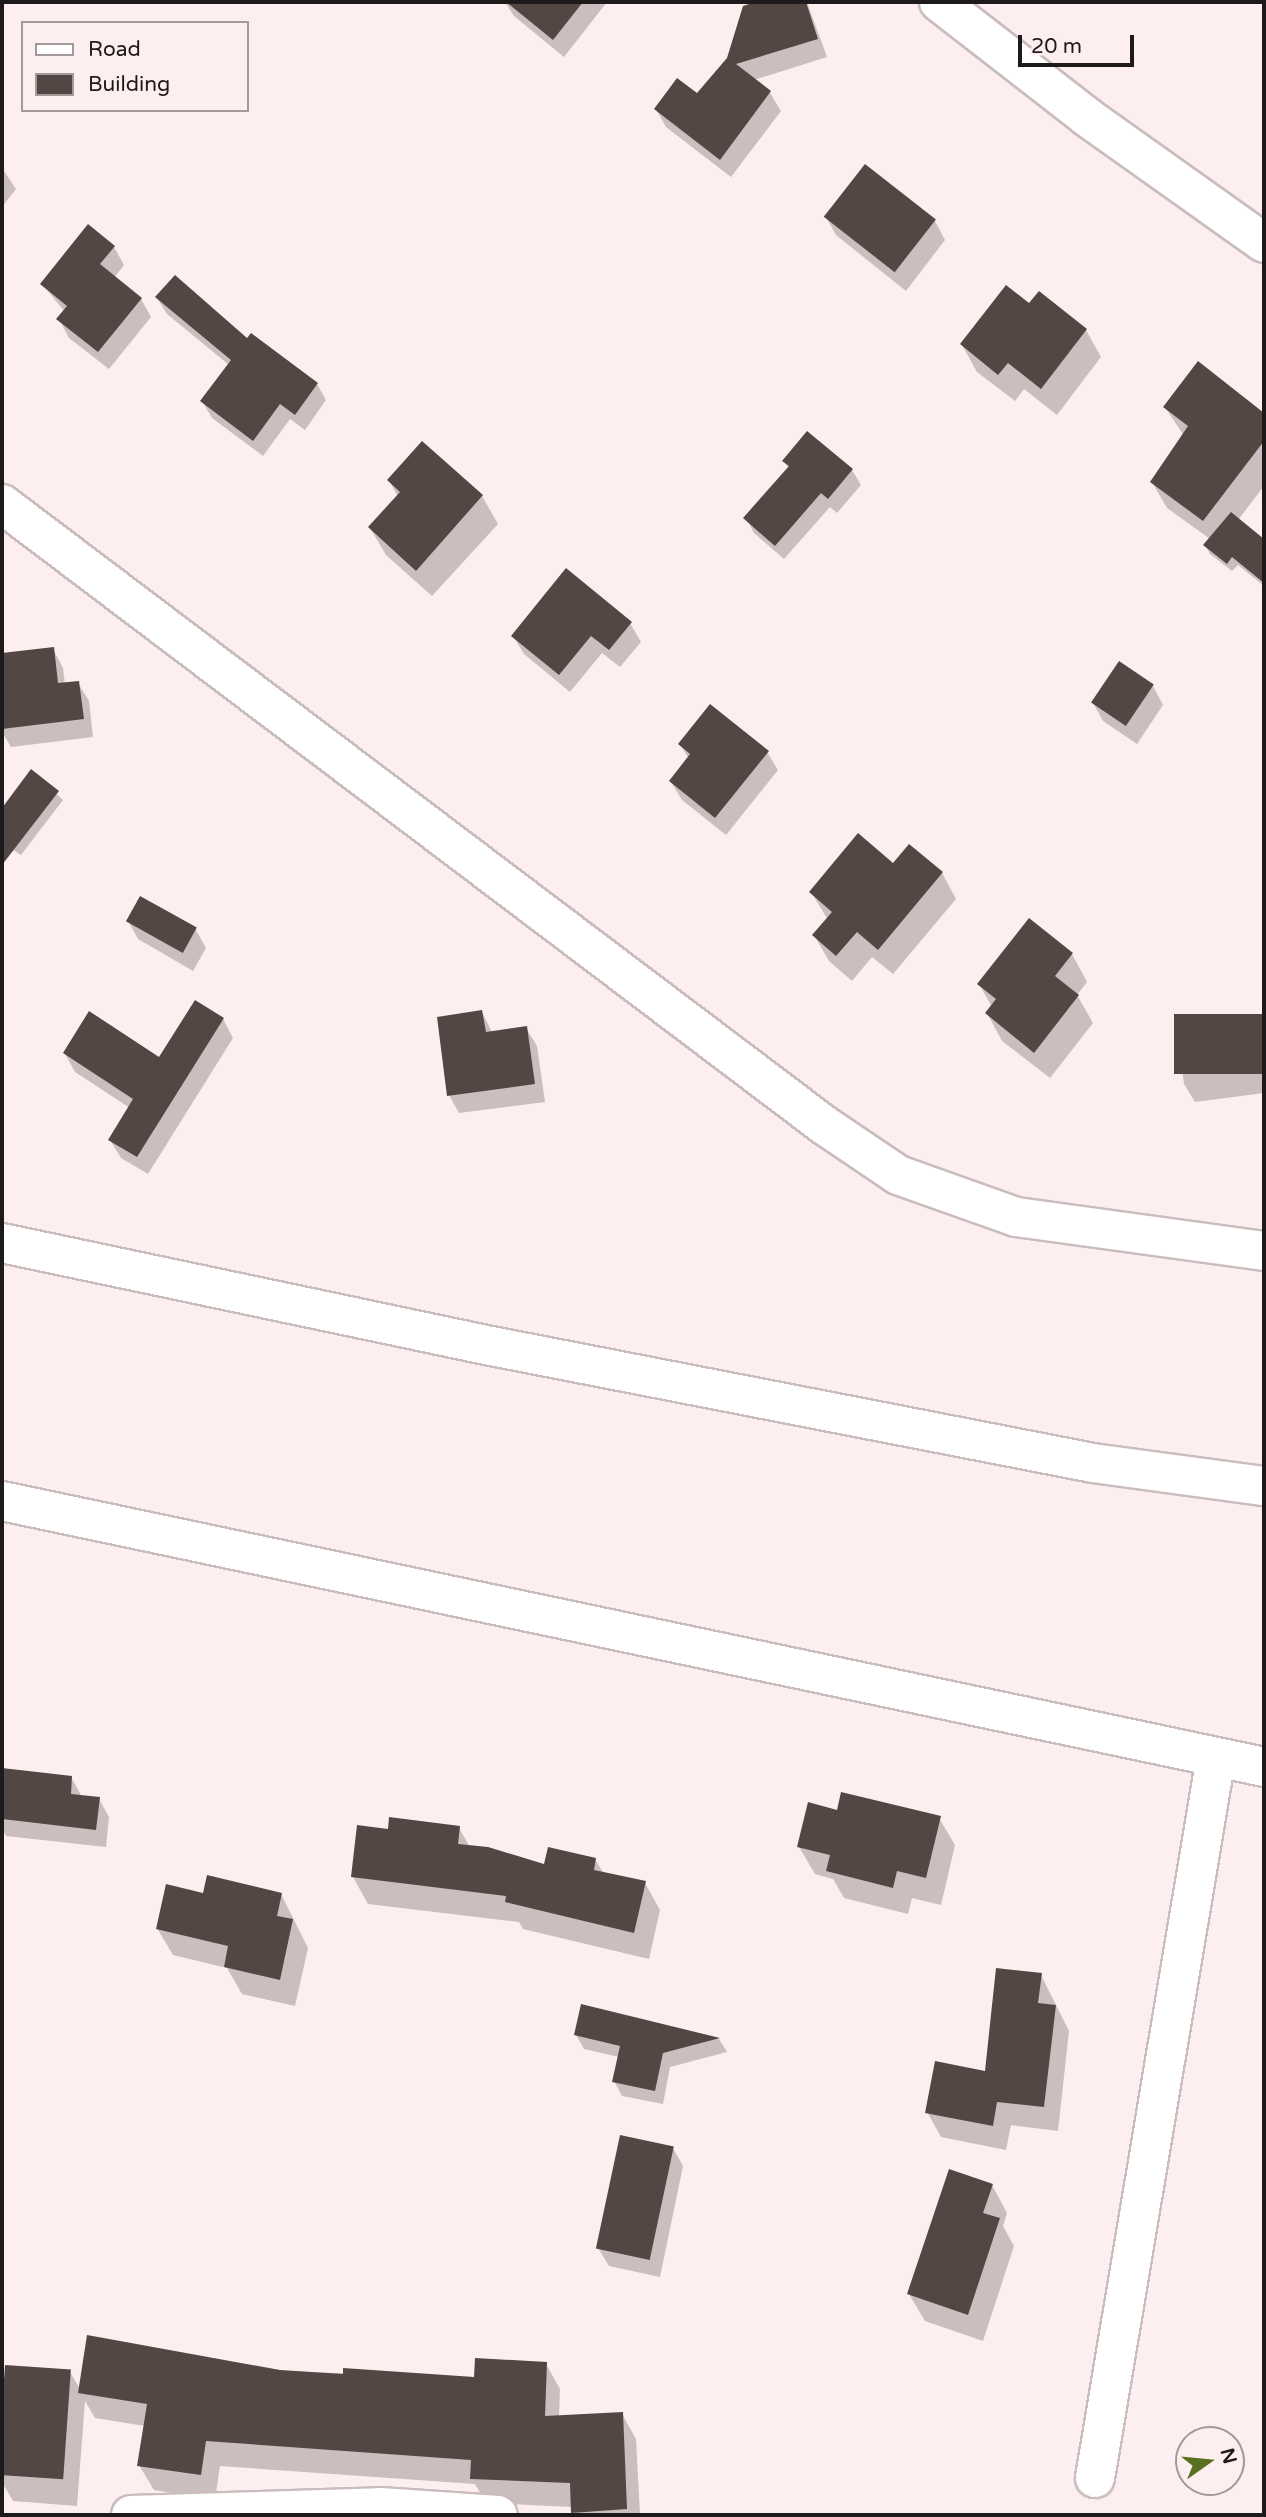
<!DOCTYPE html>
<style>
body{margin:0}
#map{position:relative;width:1266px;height:2517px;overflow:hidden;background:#fdeeef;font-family:"Varela Round",sans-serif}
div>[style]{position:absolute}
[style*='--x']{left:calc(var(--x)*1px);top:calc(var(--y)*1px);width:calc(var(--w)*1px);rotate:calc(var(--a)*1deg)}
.shadow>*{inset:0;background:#0003}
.building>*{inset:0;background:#534744;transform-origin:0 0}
.roads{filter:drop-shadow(2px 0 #cbbcbe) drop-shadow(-2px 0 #cbbcbe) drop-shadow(0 2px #cbbcbe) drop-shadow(0 -2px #cbbcbe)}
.minor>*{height:38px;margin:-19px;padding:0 19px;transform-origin:19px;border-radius:19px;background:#fff}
.major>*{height:38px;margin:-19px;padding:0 19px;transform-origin:19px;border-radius:19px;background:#fff}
span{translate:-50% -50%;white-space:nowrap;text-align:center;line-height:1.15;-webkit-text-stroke:7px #fdeeef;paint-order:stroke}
.frame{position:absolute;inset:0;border:4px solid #1e191a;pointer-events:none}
.legend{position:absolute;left:21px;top:21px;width:228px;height:91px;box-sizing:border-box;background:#fdeeef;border:2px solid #a4999a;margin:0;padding:9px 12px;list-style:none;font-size:21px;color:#1e191a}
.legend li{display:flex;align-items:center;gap:14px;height:35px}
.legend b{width:35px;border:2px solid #a4999a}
.north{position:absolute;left:1175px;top:2426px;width:70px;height:70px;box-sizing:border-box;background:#fdeeef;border:2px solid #a4999a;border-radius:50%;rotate:75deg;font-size:19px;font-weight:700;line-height:28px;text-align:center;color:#1e191a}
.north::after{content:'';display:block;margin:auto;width:24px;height:32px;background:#597020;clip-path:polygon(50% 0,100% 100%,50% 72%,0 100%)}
.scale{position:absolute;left:1018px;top:35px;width:116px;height:32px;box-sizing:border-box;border:4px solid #1e191a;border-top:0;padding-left:9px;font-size:21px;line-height:24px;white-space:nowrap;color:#1e191a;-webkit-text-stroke:5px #fdeeef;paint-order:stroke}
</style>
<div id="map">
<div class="shadow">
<i style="clip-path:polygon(505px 2px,607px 2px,564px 57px,514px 16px)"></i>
<i style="clip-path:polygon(761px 2px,807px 2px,827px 57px,754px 80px,770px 93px,781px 111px,731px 177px,666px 127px,656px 109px,697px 96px,729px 59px,745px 7px)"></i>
<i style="clip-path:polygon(865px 167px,935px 221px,945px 240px,906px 291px,836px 235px,826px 217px)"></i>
<i style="clip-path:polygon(2px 168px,16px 189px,2px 207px)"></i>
<i style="clip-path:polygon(114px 247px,124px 265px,114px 278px,141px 299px,151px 317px,109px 369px,69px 338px,59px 319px,65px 312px,42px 284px)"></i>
<i style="clip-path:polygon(157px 298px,247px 340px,317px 384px,326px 400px,305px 430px,290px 419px,263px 456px,212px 418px,202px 401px,229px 365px,167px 314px)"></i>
<i style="clip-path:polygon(1029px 306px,1086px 330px,1101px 357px,1057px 415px,1024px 389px,1015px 401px,977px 372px,962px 345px)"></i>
<i style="clip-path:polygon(1198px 363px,1264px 415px,1264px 486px,1238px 520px,1264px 541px,1264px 586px,1238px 565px,1232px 571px,1210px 554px,1205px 545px,1210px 539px,1167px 508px,1152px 482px,1184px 436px,1165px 407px)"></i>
<i style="clip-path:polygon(422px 444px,482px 496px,498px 524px,432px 596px,386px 555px,370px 528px,398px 497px,389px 480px)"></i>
<i style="clip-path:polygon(784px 461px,852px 470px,861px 485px,837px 513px,830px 507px,784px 559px,754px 533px,746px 518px,789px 469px)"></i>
<i style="clip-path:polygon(630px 623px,641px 642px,620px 667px,602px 653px,570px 692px,524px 654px,513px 636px)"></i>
<i style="clip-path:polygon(53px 649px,63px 668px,65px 684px,78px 683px,89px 701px,93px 737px,11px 747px,2px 732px,2px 655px)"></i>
<i style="clip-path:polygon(1153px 686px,1163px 705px,1137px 744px,1103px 721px,1093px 703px)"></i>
<i style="clip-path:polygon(680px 744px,767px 752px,778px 770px,726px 835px,682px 800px,671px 782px,689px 759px)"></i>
<i style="clip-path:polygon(32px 771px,63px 800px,21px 855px,2px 843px,2px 810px)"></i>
<i style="clip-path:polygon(894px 865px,942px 873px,956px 899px,893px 974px,872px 957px,852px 981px,829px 961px,814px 935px,828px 920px,811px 892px)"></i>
<i style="clip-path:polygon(128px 921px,196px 930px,206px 948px,193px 971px,138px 939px)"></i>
<i style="clip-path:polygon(1072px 954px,1087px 982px,1077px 995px,1093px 1023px,1050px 1078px,1002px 1041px,987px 1013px,992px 1007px,979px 984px)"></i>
<i style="clip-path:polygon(482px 1012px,492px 1032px,526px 1028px,537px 1046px,545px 1102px,459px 1113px,449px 1095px)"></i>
<i style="clip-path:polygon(1264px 1016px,1264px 1093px,1195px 1102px,1184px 1084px,1177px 1028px)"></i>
<i style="clip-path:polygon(223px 1019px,233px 1038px,148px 1174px,121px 1158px,110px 1140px,130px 1108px,75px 1072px,65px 1054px,160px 1059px)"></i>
<i style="clip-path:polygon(2px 1770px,71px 1777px,82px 1797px,99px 1799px,109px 1817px,106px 1847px,6px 1836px,2px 1828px)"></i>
<i style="clip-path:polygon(838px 1812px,939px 1818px,955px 1845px,941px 1905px,912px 1898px,908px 1914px,844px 1898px,833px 1879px,815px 1874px,799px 1847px)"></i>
<i style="clip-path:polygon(459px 1828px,470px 1847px,546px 1866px,595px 1859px,604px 1874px,645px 1883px,660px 1910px,649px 1959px,523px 1929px,519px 1922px,368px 1904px,353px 1877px,390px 1831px)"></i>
<i style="clip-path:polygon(281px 1894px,308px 1948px,295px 2006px,242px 1994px,227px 1968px,173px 1955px,157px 1928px,204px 1895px)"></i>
<i style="clip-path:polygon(1041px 1975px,1069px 2031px,1058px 2131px,1011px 2125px,1006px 2150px,941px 2137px,927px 2112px,986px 2073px)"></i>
<i style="clip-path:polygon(583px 2007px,719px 2039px,727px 2052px,670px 2067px,663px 2104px,622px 2096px,614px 2081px,619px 2057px,584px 2049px,576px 2035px)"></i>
<i style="clip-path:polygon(673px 2148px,683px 2166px,660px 2277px,609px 2266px,598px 2248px)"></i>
<i style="clip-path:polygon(992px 2185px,1007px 2213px,1003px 2226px,1014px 2246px,983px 2341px,925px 2321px,909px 2294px)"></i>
<i style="clip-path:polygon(546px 2364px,560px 2389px,559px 2417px,622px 2414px,636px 2439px,640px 2515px,575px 2515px,573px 2507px,486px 2503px,475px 2484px,220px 2466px,215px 2500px,154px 2490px,139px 2465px,145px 2426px,95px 2418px,85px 2401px,77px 2506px,13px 2501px,2px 2482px,6px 2366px,70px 2372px,81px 2391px,280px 2371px,476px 2378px)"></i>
</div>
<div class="building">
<i style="clip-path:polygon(506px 2px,583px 2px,553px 40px)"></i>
<i style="clip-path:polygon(755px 2px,806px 2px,818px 39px,736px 64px,771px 91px,720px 160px,654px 109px,677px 78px,697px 93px,727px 58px,743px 6px)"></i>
<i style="left:865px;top:164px;width:90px;height:67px;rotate:38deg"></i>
<i style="clip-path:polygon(88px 224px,115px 246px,100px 264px,142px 298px,98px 352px,56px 319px,67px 306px,40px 284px)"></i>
<i style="clip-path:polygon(175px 275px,247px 338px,251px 333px,318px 383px,295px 415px,280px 404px,253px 441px,200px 401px,231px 360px,155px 297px)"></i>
<i style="clip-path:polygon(1006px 285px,1029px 303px,1039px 291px,1087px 329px,1041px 389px,1008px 363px,998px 375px,960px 344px)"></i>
<i style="clip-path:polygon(1198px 361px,1264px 413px,1264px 441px,1203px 521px,1150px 482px,1188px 426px,1163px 407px)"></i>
<i style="clip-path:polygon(807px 431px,853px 469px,828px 499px,821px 493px,775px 546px,743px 518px,789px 466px,782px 461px)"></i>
<i style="clip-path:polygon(422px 441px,483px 495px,416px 571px,368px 527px,400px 492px,387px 480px)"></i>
<i style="clip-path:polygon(1231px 512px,1264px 539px,1264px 583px,1232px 557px,1227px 564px,1203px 545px)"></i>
<i style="clip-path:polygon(566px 568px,632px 622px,609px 650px,591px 636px,559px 675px,511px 636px)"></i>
<i style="clip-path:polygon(54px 647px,58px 683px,79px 681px,84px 719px,2px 729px,2px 653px)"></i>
<i style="left:1119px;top:661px;width:42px;height:50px;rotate:34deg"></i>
<i style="clip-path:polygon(710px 704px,769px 751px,715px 818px,669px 781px,690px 754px,678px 744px)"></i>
<i style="clip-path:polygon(31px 769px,59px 791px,2px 865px,2px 808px)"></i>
<i style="clip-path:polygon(858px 833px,893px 863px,909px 844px,943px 872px,878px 950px,857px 932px,836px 956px,812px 935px,832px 912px,809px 892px)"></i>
<i style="left:140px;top:896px;width:65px;height:29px;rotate:29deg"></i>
<i style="clip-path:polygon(1029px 918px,1073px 953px,1055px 976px,1079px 995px,1034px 1053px,985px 1013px,996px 999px,977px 984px)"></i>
<i style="clip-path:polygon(195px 1000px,224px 1018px,137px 1157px,108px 1140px,133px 1099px,63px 1053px,89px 1011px,159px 1057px)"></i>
<i style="clip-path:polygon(482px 1010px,486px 1032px,527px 1026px,535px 1084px,447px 1096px,437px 1017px)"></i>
<i style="left:1264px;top:1014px;width:60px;height:90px;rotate:90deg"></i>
<i style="clip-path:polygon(2px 1768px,72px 1776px,71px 1794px,100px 1797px,96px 1830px,2px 1819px)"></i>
<i style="clip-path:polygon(841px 1792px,941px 1816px,926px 1878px,897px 1871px,893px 1888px,826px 1871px,830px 1855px,797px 1847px,808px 1802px,837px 1810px)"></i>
<i style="clip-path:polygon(389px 1817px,460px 1826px,458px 1844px,488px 1847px,544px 1864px,548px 1847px,596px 1858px,594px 1870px,646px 1881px,634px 1933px,505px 1902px,506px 1896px,351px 1877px,357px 1825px,388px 1829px)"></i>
<i style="clip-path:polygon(207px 1875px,282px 1893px,277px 1916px,293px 1919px,280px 1980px,224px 1967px,228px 1946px,156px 1929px,166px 1884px,203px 1893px)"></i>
<i style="clip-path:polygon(996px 1968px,1042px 1973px,1038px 2003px,1056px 2005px,1044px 2107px,997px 2102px,993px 2126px,925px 2113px,935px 2061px,985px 2071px)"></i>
<i style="clip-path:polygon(581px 2004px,720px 2038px,663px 2053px,655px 2091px,612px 2082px,620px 2046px,574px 2035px)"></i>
<i style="left:620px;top:2135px;width:55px;height:116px;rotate:12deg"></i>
<i style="clip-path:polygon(949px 2169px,993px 2184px,983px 2213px,1000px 2218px,968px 2315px,907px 2294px)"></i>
<i style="clip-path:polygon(87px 2335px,280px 2370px,343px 2374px,343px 2368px,474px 2377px,475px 2358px,547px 2362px,545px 2416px,623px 2412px,627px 2509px,571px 2513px,570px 2483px,470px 2479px,471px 2460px,206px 2441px,201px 2475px,137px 2466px,147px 2404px,78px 2393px)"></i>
<i style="left:5px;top:2365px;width:66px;height:110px;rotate:4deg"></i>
</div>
<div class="roads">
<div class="minor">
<i style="--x:939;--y:2;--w:187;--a:37.8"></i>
<i style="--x:1087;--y:117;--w:217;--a:35.4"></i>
<i style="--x:2;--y:504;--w:1030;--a:37.07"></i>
<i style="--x:824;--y:1125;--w:89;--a:34"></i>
<i style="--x:898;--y:1175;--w:125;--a:19.6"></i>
<i style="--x:1016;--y:1217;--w:250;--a:7.8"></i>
<i style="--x:2;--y:1501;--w:1290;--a:11.9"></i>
<i style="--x:1095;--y:2478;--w:731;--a:-80.47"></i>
<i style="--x:131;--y:2515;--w:249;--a:-1.8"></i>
<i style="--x:380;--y:2507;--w:118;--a:3.9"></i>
</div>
<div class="major">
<i style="--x:2;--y:1243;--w:495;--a:11.9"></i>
<i style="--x:486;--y:1345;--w:618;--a:11"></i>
<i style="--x:1093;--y:1463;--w:173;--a:7.7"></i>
</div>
</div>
<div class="frame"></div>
<ul class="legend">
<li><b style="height:9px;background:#fff"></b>Road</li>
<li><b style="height:19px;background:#534744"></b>Building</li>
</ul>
<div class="north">N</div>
<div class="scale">20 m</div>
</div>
